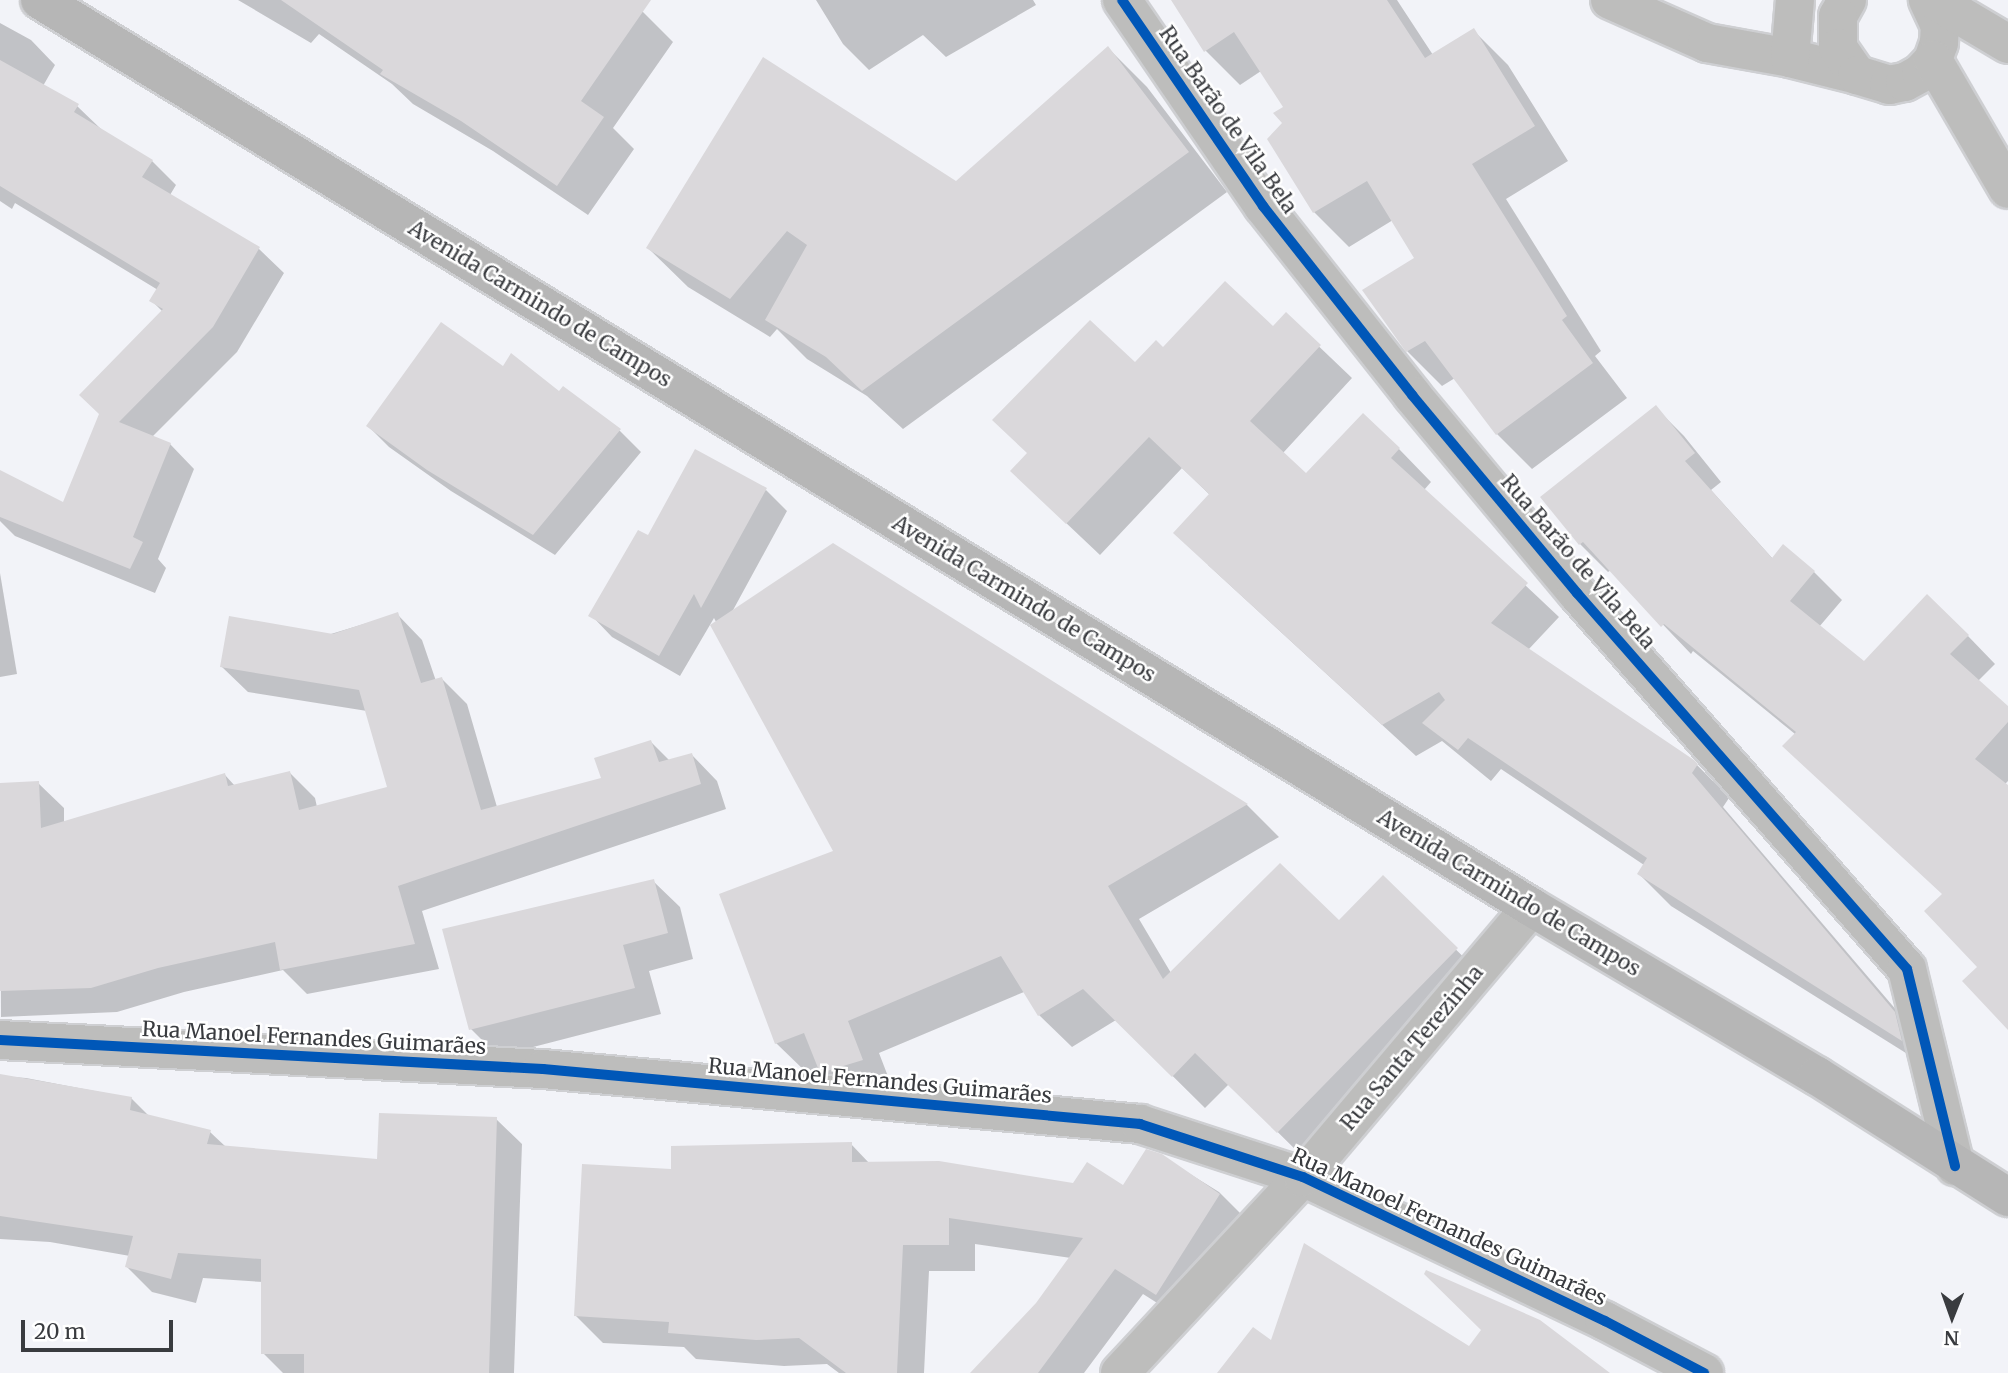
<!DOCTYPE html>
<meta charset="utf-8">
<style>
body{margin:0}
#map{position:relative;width:2008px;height:1373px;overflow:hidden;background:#f2f3f8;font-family:Merriweather,serif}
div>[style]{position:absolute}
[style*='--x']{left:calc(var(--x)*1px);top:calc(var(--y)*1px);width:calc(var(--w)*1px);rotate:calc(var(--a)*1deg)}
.shadow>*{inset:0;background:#0003}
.building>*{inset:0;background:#dad8db}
.roads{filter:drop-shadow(2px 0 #cecfd2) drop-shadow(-2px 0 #cecfd2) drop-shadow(0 2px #cecfd2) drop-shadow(0 -2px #cecfd2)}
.minor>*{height:38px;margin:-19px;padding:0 19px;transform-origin:19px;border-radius:19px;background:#bdbdbc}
.major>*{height:38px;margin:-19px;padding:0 19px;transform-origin:19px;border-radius:19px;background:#b6b6b6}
.cycleway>*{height:10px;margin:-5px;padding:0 5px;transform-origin:5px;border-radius:5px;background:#0057b8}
span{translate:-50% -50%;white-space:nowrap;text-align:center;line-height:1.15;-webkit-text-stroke:5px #fff;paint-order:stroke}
.street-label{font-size:21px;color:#393b3f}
.north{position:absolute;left:1917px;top:1282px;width:70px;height:70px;-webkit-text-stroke:5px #fff;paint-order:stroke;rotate:181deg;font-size:19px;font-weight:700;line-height:28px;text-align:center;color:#393b3f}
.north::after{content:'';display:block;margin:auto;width:24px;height:32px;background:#393b3f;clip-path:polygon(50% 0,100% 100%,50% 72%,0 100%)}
.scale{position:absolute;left:21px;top:1320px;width:152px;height:32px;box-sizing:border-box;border:4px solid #393b3f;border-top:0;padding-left:9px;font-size:21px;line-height:24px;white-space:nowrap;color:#393b3f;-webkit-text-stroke:5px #fff;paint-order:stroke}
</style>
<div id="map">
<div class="shadow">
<i style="clip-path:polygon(238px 0,625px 0,643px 12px,673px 42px,613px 128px,634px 149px,588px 215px,493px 151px,413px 104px,392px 84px,319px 34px,311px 43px)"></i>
<i style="clip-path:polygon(816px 0,1033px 0,1036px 5px,946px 57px,923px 35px,869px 70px,843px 44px)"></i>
<i style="clip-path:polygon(1174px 0,1397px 0,1433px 55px,1473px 30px,1508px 65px,1568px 161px,1506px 199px,1601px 351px,1595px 356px,1627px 398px,1532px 469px,1497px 434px,1455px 378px,1442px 386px,1407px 351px,1417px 259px,1393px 220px,1349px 247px,1314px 212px,1269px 140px,1285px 124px,1285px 108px,1261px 71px,1240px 85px,1206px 51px)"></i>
<i style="clip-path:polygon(0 23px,31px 40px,55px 65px,43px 86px,77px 106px,102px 130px,152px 161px,176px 185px,170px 195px,259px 249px,284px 273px,237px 352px,152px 437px,170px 444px,194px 469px,158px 559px,166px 568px,155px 593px,15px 536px,0 521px,0 494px,64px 504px,163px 312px,152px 301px,158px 290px,15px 203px,12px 209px,0 201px)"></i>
<i style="clip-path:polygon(1108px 48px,1147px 87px,1227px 192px,903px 429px,867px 396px,807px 359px,777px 329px,770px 337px,688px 287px,648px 248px,956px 183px)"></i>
<i style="clip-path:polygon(1286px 315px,1352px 378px,1283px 453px,1306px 475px,1363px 415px,1399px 449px,1431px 482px,1424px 490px,1559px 617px,1528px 650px,1693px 761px,1727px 795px,1729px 798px,1723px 807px,1927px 1046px,1933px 1070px,1671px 906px,1639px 874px,1644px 865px,1501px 769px,1491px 781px,1442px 741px,1416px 756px,1208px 565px,1210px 495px,1182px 468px,1100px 555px,1045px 503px,1135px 364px,1163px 349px,1273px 329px)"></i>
<i style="clip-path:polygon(563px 388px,620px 431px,641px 452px,555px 555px,451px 491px,389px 447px,368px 426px,559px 393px)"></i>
<i style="clip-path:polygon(1656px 408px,1684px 436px,1721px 482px,1711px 490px,1773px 559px,1814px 572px,1842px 600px,1819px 627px,1864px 663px,1968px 636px,1995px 664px,1978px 681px,2008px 708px,2008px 781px,2005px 784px,2008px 787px,2008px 1028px,1944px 895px,1784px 746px,1795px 734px,1693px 651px,1691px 654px,1611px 570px,1608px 572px,1580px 544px,1542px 497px)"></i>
<i style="clip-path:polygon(766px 490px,787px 511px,732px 612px,833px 545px,1247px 805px,1279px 837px,1139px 919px,1171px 973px,1339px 923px,1383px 878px,1489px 982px,1303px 1157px,1229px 1084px,1205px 1108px,1116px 1020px,1072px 1047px,1039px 1015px,1024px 992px,879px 1053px,894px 1092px,854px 1104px,821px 1071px,809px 1075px,776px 1043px,836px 852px,714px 618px,680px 676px,612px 637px,591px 615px,648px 538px)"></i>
<i style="clip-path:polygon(0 573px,17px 674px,0 677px)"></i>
<i style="clip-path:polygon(397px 614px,422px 640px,436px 681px,442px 679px,467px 704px,497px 807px,603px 779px,651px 742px,670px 761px,692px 755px,717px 781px,726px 809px,422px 911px,439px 969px,307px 994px,283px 970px,184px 992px,117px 1012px,1px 1017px,0 785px,38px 783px,64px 808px,64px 823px,225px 775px,235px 786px,290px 773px,315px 798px,317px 807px,390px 789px,367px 711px,248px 692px,222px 667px)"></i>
<i style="clip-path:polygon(653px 881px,680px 907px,693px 959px,649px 971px,661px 1014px,498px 1056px,471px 1029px)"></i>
<i style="clip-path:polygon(0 1076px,26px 1078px,131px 1098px,150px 1117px,210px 1132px,226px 1147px,379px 1161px,496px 1119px,522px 1144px,514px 1373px,283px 1373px,263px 1353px,263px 1282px,203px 1278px,196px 1303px,152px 1292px,127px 1267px,130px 1256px,50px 1242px,0 1239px)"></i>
<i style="clip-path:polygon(851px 1144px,870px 1164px,1074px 1185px,1124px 1187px,1161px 1156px,1219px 1192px,1246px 1219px,1184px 1320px,1143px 1294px,1084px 1373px,972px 1373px,1037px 1305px,1071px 1258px,975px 1244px,975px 1271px,929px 1271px,924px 1373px,839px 1373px,827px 1364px,784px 1366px,696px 1359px,684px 1347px,603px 1343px,576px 1316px,673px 1171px)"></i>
</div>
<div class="building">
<i style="clip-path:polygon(281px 0,651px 0,581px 101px,604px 117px,557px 186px,461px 121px,380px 74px,383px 70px)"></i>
<i style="clip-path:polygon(1171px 0,1387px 0,1425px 58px,1474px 28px,1535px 126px,1472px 164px,1567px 316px,1562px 320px,1593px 363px,1496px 435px,1425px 341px,1406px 352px,1362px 290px,1414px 258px,1367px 181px,1313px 213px,1267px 139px,1282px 123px,1273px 113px,1283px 107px,1234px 32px,1204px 52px)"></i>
<i style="clip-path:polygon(1108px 46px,1189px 152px,862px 391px,826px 357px,765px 320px,807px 245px,787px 231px,730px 299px,646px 248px,763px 57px,956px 181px)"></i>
<i style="clip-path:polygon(0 60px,79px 104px,74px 112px,153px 160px,142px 177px,260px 247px,213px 327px,119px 422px,171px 443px,133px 537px,143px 542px,130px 569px,0 517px,0 470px,63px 502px,99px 414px,79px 395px,163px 309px,149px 301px,160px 283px,0 186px)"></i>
<i style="clip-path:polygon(1225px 281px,1273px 326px,1286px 312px,1321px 345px,1250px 421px,1306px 473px,1363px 413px,1400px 448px,1391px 458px,1528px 583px,1491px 623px,1694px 760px,1698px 764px,1692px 773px,1895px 1012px,1902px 1041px,1637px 874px,1647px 858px,1468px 738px,1458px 750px,1422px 723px,1445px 700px,1439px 692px,1382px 725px,1173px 533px,1209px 494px,1149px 437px,1066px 524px,1010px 471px,1027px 453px,992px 420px,1090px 320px,1135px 362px,1156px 340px,1163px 347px)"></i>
<i style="clip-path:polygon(441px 322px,503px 366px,511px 353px,559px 391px,563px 386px,621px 429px,533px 535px,427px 470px,366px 426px)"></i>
<i style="clip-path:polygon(1656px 405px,1695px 453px,1685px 461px,1772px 558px,1783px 544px,1815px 571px,1790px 601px,1864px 661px,1927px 594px,1969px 635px,1950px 654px,2008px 706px,2008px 722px,1975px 759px,2008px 785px,2008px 1030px,1962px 981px,1977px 967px,1924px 911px,1942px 894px,1782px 746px,1796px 732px,1664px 624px,1661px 627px,1583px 542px,1579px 545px,1540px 497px)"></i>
<i style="clip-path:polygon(695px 449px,767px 488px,701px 608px,694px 594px,659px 656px,588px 616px,638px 530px,648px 535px)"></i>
<i style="clip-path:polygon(833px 543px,1248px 804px,1108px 886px,1163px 979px,1280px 863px,1339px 920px,1383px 875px,1458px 948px,1277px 1133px,1195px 1053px,1172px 1077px,1083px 989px,1038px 1016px,1001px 956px,848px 1021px,863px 1060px,820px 1073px,804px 1033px,775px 1044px,719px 894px,833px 851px,710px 625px)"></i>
<i style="clip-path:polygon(398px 612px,421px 683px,442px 677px,481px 810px,601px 778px,594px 758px,651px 740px,659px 762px,692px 753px,701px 784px,398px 886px,415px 944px,280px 970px,275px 942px,158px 968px,91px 988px,0 991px,0 783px,39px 781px,41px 828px,225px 773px,228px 786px,290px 771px,299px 810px,387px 787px,359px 690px,220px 667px,229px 616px,333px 634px)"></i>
<i style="clip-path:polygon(654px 879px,668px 933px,623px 945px,635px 988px,469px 1030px,442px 929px)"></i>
<i style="clip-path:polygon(0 1074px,132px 1097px,130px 1110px,211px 1130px,207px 1144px,377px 1159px,379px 1113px,497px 1117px,489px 1373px,304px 1373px,304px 1354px,261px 1354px,261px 1259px,178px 1253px,171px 1279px,125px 1267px,133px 1236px,0 1216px)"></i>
<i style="clip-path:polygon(852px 1142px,852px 1162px,939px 1161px,1073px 1183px,1087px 1162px,1123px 1185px,1146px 1149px,1162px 1154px,1220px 1194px,1156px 1295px,1115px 1269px,1038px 1373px,970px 1373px,1036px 1303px,1083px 1238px,949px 1218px,949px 1245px,903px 1245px,897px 1373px,846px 1373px,799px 1338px,756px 1340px,668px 1333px,669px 1322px,574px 1316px,582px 1164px,671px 1169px,671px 1146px)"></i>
<i style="clip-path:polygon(1304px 1243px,1469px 1346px,1481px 1330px,1424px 1274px,1426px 1270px,1540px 1320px,1610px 1373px,1217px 1373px,1253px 1327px,1271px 1340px)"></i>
</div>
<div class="roads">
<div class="minor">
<i style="--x:1122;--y:0;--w:250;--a:55.6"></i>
<i style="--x:1263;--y:206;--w:241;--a:51.7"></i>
<i style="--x:1412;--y:395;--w:258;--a:50.2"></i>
<i style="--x:1577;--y:593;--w:500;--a:48.73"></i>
<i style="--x:1907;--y:969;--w:203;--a:76.3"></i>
<i style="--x:1610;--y:0;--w:106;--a:23.9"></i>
<i style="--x:1707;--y:43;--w:84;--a:10.2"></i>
<i style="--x:1790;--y:58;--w:69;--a:14.2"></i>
<i style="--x:1847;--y:0;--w:18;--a:119"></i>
<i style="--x:1838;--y:16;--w:32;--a:90"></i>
<i style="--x:1838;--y:48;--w:33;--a:55"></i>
<i style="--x:1857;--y:75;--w:34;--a:17"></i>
<i style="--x:1889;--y:85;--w:16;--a:-11"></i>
<i style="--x:1905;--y:82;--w:18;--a:-29"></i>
<i style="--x:1921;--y:73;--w:18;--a:-47"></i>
<i style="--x:1933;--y:60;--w:18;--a:-71"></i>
<i style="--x:1939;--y:43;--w:17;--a:-87"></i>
<i style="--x:1940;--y:26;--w:29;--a:-115"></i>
<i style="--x:1934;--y:0;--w:86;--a:30.7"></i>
<i style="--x:1790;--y:58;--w:58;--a:-85.1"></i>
<i style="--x:1933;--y:60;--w:149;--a:59.8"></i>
<i style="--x:0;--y:1040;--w:544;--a:3.06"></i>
<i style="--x:543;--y:1069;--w:600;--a:5.26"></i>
<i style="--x:1140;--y:1124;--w:171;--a:18"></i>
<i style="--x:1303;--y:1177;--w:335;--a:25.5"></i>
<i style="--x:1605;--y:1321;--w:112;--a:27.7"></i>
<i style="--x:1120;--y:1373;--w:268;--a:-47"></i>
<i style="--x:1303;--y:1177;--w:353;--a:-49.8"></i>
</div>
<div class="major">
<i style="--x:40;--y:0;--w:1745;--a:31.31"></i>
<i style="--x:1531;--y:907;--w:332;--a:30.6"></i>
<i style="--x:1817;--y:1076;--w:226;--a:32.4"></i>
</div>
</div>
<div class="cycleway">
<i style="--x:1122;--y:0;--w:250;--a:55.6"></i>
<i style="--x:1263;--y:206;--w:241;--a:51.7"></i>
<i style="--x:1412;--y:395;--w:258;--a:50.2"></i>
<i style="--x:1577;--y:593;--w:500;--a:48.73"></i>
<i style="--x:1907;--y:969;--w:203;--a:76.3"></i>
<i style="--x:0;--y:1040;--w:544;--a:3.06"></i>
<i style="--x:543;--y:1069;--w:600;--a:5.26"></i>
<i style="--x:1140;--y:1124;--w:171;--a:18"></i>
<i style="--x:1303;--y:1177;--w:335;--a:25.5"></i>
<i style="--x:1605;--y:1321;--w:112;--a:27.7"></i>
</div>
<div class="street-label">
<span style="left:1228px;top:120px;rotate:55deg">Rua Barão de Vila Bela</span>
<span style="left:540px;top:304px;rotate:31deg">Avenida Carmindo de Campos</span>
<span style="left:1578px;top:562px;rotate:49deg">Rua Barão de Vila Bela</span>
<span style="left:1024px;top:599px;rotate:31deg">Avenida Carmindo de Campos</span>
<span style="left:1509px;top:893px;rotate:31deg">Avenida Carmindo de Campos</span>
<span style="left:314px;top:1038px;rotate:3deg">Rua Manoel Fernandes Guimarães</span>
<span style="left:1412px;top:1048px;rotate:-50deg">Rua Santa Terezinha</span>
<span style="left:880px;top:1081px;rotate:5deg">Rua Manoel Fernandes Guimarães</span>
<span style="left:1449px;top:1227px;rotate:25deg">Rua Manoel Fernandes Guimarães</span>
</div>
<div class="north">N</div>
<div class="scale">20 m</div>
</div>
